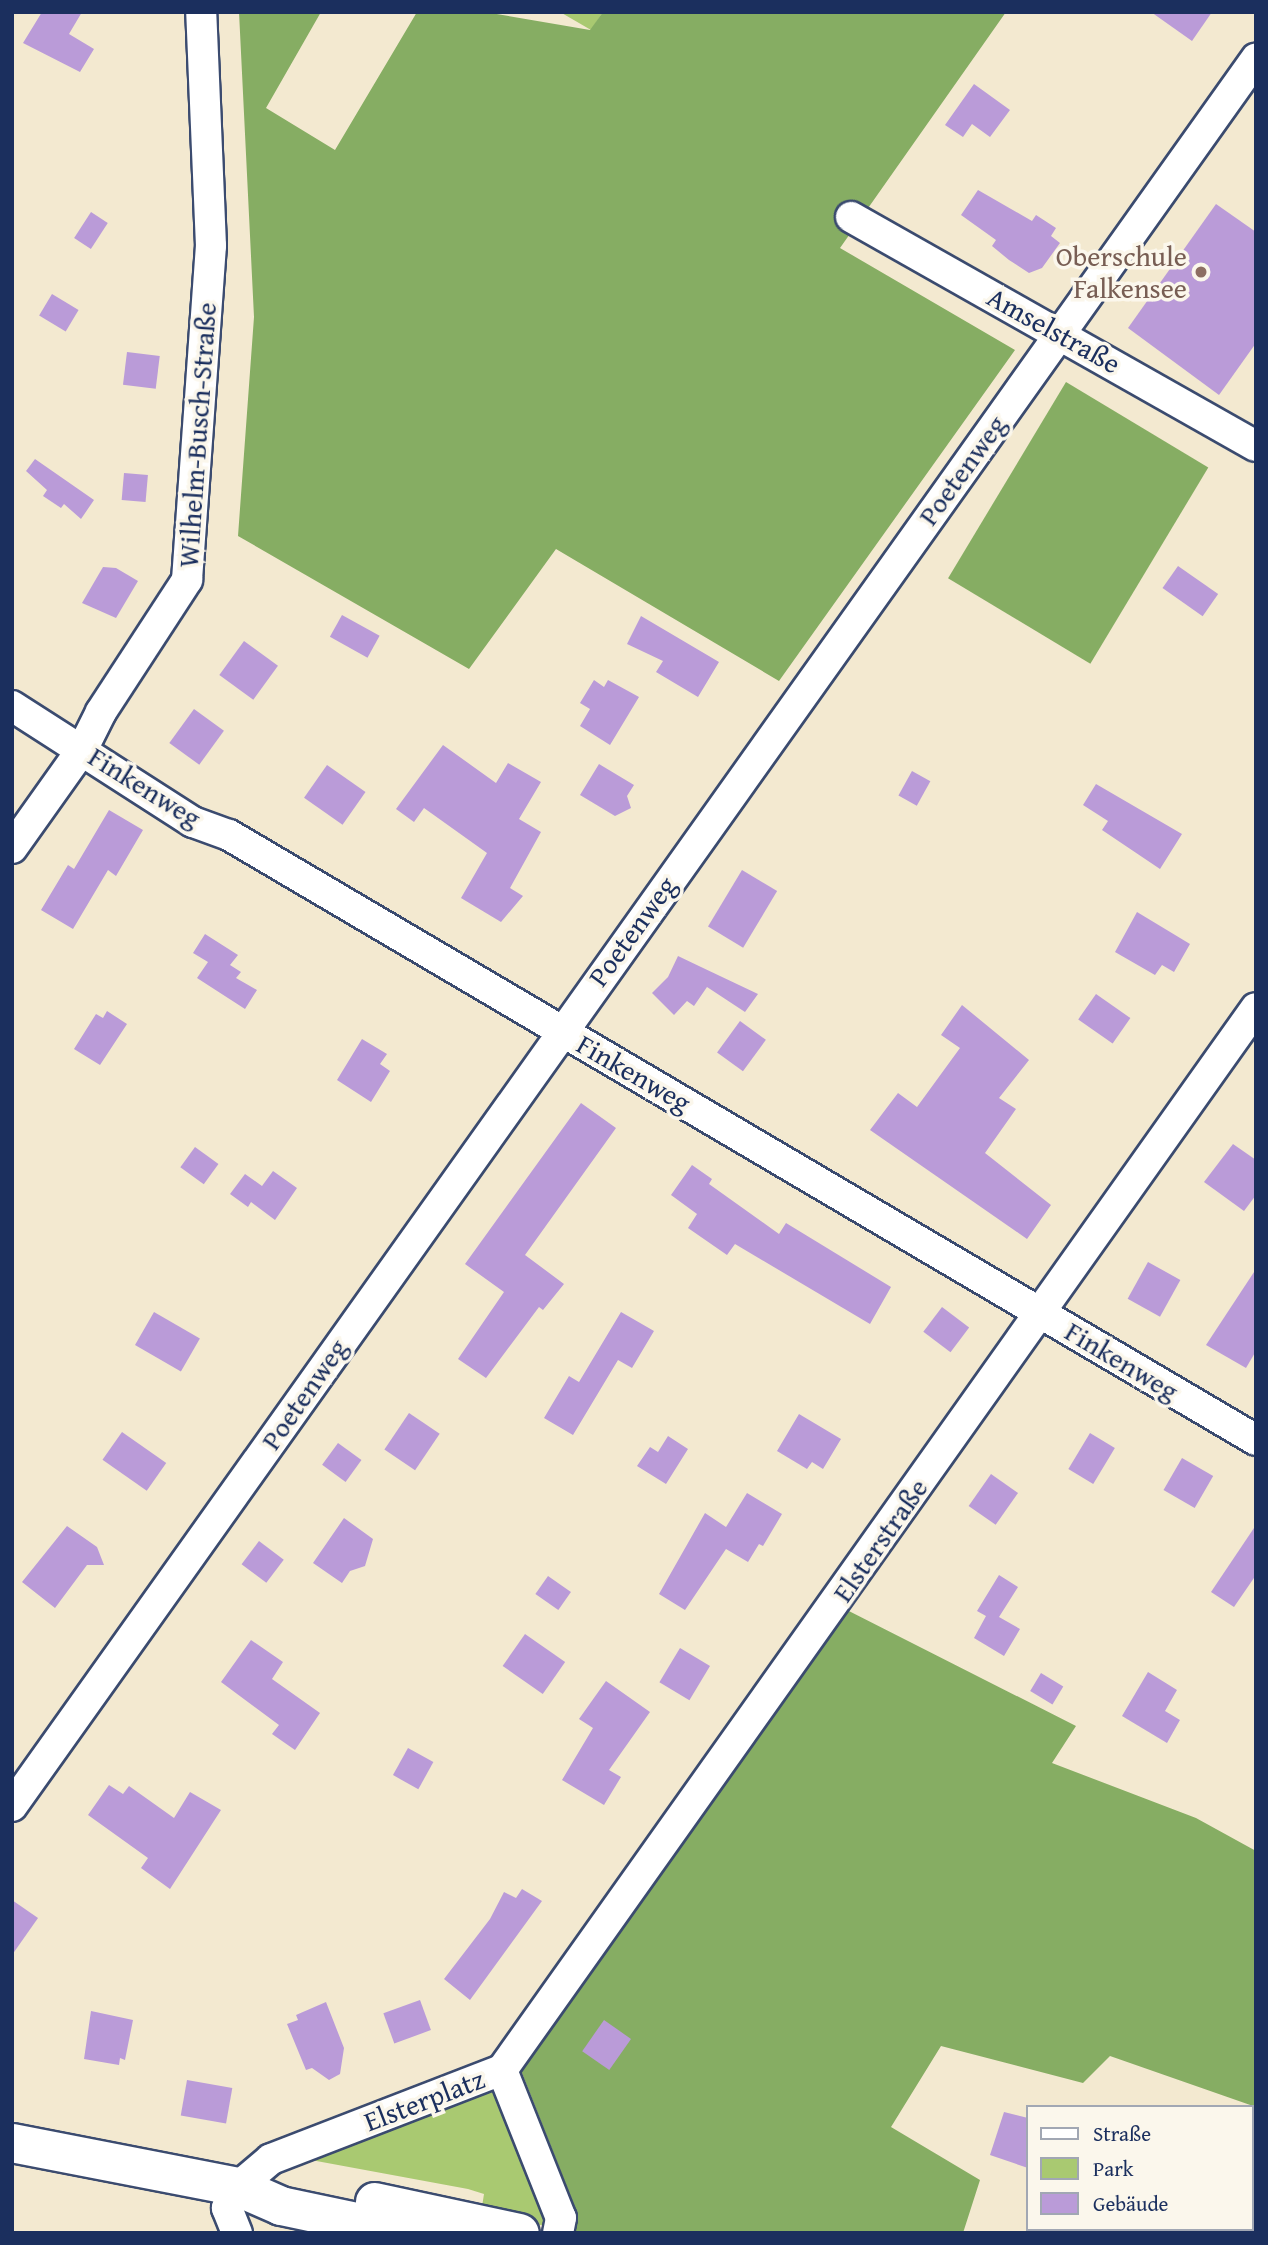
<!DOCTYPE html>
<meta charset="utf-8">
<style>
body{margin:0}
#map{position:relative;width:1268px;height:2245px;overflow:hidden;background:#f3e9d0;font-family:"Gentium Book Plus",serif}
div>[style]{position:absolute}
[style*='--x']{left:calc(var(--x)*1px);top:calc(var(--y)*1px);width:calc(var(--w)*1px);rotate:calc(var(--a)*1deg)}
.green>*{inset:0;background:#a9c971}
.forest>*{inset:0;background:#86ad63;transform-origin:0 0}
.building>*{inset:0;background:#ba9bd8;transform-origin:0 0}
.roads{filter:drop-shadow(2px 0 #3b4b6f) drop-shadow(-2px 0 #3b4b6f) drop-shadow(0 2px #3b4b6f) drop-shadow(0 -2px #3b4b6f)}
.minor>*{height:30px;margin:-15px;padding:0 15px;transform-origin:15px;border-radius:15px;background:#fff}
.tertiary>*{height:38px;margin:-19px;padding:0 19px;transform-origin:19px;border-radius:19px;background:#fff}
.dots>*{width:19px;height:19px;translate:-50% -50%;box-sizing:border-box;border:4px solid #fbf7ec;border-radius:50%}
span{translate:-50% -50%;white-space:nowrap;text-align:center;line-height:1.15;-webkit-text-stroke:7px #fbf7ec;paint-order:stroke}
.education-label{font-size:28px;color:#785e54}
.right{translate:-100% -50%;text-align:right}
.street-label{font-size:28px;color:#1b2f5e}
.frame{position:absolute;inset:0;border:14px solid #1b2f5e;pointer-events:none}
.legend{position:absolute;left:1026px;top:2105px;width:228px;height:126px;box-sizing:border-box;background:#fbf7ec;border:2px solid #a1a7b3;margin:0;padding:9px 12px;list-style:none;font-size:21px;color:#1b2f5e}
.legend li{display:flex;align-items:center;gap:14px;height:35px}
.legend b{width:35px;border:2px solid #a1a7b3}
</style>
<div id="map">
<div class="green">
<i style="clip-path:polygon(560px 12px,603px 12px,591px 30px)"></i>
<i style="clip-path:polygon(496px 2085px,546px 2226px,481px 2213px,484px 2194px,468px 2189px,311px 2160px)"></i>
</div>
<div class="forest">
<i style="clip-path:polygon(239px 12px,321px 12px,266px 108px,335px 150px,417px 12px,485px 12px,590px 30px,603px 12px,1006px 12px,840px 248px,1015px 350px,779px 681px,556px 549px,469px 669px,238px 536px,254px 317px)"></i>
<i style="left:1066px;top:382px;width:166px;height:229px;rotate:31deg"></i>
<i style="clip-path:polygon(839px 1606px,1076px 1726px,1052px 1763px,1196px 1818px,1256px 1851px,1256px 2107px,1110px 2056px,1083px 2083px,941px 2046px,891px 2127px,980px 2180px,963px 2233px,568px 2233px,574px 2205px,520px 2068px)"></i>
</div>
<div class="building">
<i style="clip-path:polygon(42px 12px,82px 12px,69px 34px,94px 49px,80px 72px,23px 43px)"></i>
<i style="clip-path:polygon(1151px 12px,1212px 12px,1192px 41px)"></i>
<i style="clip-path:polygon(974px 84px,1010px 110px,990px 137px,972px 124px,963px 137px,945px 125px)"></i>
<i style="clip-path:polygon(978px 190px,1032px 221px,1036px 215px,1056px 228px,1051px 236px,1060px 243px,1042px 268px,1029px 273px,1009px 260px,992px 246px,996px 240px,961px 215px)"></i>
<i style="clip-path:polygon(1216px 204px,1256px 232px,1256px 343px,1219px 395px,1128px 328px)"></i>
<i style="left:91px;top:212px;width:20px;height:31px;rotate:33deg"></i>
<i style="left:52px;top:294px;width:31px;height:25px;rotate:31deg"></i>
<i style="left:127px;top:352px;width:33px;height:33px;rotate:7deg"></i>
<i style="clip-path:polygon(35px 459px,94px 500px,81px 519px,64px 504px,61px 508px,43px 496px,47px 490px,26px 471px)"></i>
<i style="left:124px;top:473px;width:24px;height:27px;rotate:5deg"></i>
<i style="left:1178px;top:566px;width:49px;height:27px;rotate:35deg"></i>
<i style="clip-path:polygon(103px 567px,116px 568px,138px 581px,116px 618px,82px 603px)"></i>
<i style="left:342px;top:615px;width:43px;height:25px;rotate:29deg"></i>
<i style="clip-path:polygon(641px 616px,719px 662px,698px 697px,656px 672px,663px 661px,627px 644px)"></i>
<i style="left:244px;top:641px;width:42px;height:42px;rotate:36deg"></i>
<i style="clip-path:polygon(594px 680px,604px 687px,608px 680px,639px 697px,610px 745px,580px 726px,590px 709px,580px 703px)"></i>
<i style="left:194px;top:709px;width:37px;height:42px;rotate:36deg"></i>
<i style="clip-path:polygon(443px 745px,496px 783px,508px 763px,541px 782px,519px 819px,541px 832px,510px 888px,523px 896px,501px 922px,461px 898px,487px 853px,424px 808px,414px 822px,396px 809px)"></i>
<i style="clip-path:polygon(599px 764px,634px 785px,627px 796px,631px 808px,615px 816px,580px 795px)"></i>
<i style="left:327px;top:765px;width:47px;height:40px;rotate:35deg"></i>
<i style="left:912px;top:771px;width:21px;height:28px;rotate:29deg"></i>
<i style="clip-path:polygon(1096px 784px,1182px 834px,1160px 869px,1102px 830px,1108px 821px,1083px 805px)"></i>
<i style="clip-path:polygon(109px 810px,143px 830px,116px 876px,108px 870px,73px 929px,41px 910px,68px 865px,74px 869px)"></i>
<i style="left:742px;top:870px;width:41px;height:66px;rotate:31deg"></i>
<i style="clip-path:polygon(1137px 912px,1190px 944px,1174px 972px,1162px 965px,1155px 975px,1115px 952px)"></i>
<i style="clip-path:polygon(205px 934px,238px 955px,230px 965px,241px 972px,236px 978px,257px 990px,245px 1009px,197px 978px,208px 962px,193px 953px)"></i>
<i style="clip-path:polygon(678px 956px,701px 967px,758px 994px,745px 1012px,707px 987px,694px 1006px,687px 1001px,674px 1015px,652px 993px,668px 977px)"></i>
<i style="left:1096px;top:994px;width:42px;height:31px;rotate:35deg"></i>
<i style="clip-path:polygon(962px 1005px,1029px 1060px,999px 1098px,1016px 1109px,985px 1153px,1051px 1205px,1027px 1239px,870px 1130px,898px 1093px,917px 1107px,960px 1048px,941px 1035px)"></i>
<i style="clip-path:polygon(107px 1011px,127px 1024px,100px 1065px,74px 1049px,96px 1014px,103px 1018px)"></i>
<i style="left:740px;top:1021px;width:32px;height:39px;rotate:36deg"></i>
<i style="clip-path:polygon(362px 1039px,387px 1054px,380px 1064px,390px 1071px,371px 1102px,337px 1080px)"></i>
<i style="clip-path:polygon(581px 1103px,616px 1128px,525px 1255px,564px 1284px,543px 1310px,539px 1307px,486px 1378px,458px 1359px,504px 1292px,465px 1264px)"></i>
<i style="clip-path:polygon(1233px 1144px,1256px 1160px,1256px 1195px,1244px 1211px,1204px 1182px)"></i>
<i style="left:195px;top:1147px;width:29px;height:25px;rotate:36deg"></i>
<i style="clip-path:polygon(692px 1165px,712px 1179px,709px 1184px,779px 1234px,786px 1223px,891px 1287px,870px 1324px,735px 1244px,727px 1255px,688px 1228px,697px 1214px,671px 1195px)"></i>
<i style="clip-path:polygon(273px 1171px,297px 1188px,275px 1220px,251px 1202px,248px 1207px,230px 1194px,245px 1174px,262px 1186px)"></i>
<i style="left:1148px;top:1262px;width:37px;height:42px;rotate:29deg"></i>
<i style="clip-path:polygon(1256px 1269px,1256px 1351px,1246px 1368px,1206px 1345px)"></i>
<i style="left:942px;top:1307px;width:34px;height:31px;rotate:37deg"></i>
<i style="left:154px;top:1312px;width:53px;height:38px;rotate:30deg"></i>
<i style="clip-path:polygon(621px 1312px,654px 1331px,632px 1368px,618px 1360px,573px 1435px,544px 1418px,569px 1376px,579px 1382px)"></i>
<i style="left:409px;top:1413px;width:37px;height:44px;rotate:34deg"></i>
<i style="clip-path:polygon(799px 1414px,841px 1439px,823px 1469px,812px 1462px,807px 1469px,777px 1451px)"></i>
<i style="left:122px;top:1432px;width:54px;height:34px;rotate:35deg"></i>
<i style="left:1090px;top:1433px;width:29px;height:42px;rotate:31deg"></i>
<i style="clip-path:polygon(668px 1436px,688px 1449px,666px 1484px,637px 1466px,650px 1447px,658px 1452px)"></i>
<i style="left:338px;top:1443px;width:29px;height:27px;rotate:36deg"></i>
<i style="left:1182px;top:1458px;width:36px;height:37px;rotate:30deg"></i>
<i style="left:991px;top:1474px;width:33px;height:39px;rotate:35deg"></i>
<i style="clip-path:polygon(747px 1493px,782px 1514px,763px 1546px,759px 1544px,748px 1562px,726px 1549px,685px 1610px,659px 1594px,705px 1513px,726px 1527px)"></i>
<i style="clip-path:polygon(344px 1518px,373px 1539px,365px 1566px,350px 1571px,342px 1583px,313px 1563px)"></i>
<i style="clip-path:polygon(1256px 1525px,1256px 1575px,1234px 1607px,1211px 1592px)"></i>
<i style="clip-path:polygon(67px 1526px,97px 1547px,104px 1565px,87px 1565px,55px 1608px,22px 1582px)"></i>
<i style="left:259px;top:1541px;width:31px;height:29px;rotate:37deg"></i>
<i style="clip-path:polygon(999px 1575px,1018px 1587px,999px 1617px,1020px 1629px,1004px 1656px,974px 1638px,986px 1616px,977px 1611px)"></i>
<i style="left:548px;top:1576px;width:28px;height:22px;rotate:35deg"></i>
<i style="left:525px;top:1634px;width:49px;height:39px;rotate:35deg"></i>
<i style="clip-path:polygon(251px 1640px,283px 1662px,272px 1679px,320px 1713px,295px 1750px,272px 1734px,279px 1725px,221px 1682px)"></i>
<i style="left:680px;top:1648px;width:35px;height:40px;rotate:31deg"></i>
<i style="clip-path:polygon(1148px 1672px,1177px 1690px,1165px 1711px,1180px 1720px,1167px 1743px,1122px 1716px)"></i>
<i style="left:1041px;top:1673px;width:26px;height:21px;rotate:31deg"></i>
<i style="clip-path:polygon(606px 1681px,650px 1712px,609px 1770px,621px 1777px,604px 1805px,562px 1780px,593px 1728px,579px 1719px)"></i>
<i style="left:408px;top:1748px;width:29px;height:31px;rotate:29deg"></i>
<i style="clip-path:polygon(109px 1785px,123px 1794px,129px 1786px,174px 1818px,190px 1792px,221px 1810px,170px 1889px,141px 1868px,148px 1858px,88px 1815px)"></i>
<i style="clip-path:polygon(522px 1889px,542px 1901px,470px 2000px,444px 1979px,490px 1919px,504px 1892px,516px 1898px)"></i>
<i style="clip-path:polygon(12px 1900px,38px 1918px,12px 1955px)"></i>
<i style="left:420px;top:2000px;width:32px;height:39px;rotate:70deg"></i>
<i style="clip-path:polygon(326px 2002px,344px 2048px,340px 2074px,329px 2080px,312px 2068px,306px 2070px,287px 2024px,298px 2020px,296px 2015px)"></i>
<i style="clip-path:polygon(91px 2011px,133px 2020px,125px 2060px,120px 2058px,119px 2065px,84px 2059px)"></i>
<i style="left:604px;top:2020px;width:33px;height:38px;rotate:35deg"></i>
<i style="left:187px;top:2080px;width:46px;height:36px;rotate:10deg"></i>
<i style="clip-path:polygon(1004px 2112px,1028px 2118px,1028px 2168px,990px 2155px)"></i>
</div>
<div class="roads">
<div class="minor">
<i style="--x:851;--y:217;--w:465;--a:29.5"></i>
<i style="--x:12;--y:706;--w:215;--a:32.7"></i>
<i style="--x:193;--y:822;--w:38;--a:20"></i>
<i style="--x:229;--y:835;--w:1192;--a:30.5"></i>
<i style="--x:12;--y:848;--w:123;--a:-54.6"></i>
<i style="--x:83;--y:748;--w:40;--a:-63.4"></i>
<i style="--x:101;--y:712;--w:158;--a:-56.9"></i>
<i style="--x:187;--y:580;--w:335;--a:-85.9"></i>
<i style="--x:211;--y:246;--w:234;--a:-92.4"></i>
<i style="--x:12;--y:1806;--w:2145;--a:-54.55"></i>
<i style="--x:502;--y:2070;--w:1302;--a:-54.63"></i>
<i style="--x:502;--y:2070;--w:159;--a:68.3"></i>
<i style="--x:561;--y:2218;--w:15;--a:101"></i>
<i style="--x:1252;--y:2174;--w:6;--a:-51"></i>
<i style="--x:237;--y:2233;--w:27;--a:-112"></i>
<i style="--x:227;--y:2208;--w:24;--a:-62"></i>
<i style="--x:238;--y:2187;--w:43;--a:-40.3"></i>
<i style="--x:271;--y:2159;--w:248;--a:-21.1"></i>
<i style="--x:1210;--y:2233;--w:4;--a:-63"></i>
</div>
<div class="tertiary">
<i style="--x:12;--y:2143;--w:230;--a:11"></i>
<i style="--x:238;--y:2187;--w:47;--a:23.8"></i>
<i style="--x:281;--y:2206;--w:131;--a:11.9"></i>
<i style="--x:375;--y:2202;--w:148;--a:12.1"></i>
</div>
</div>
<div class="dots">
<i style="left:1201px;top:272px;background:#8d6e63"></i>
</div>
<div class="education-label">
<span class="right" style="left:1187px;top:272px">Oberschule<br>Falkensee</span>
</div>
<div class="street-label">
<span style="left:1054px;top:330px;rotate:29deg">Amselstraße</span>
<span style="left:197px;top:435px;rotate:-86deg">Wilhelm-Busch-Straße</span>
<span style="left:962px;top:470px;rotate:-54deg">Poetenweg</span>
<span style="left:145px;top:787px;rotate:32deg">Finkenweg</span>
<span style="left:632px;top:931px;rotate:-54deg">Poetenweg</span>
<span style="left:634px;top:1073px;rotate:30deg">Finkenweg</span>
<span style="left:1122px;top:1361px;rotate:31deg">Finkenweg</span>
<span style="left:304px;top:1394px;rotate:-55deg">Poetenweg</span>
<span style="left:880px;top:1540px;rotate:-55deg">Elsterstraße</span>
<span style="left:424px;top:2100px;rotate:-21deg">Elsterplatz</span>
</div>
<div class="frame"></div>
<ul class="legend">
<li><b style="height:9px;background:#fff"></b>Straße</li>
<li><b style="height:19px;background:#a9c971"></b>Park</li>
<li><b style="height:19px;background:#ba9bd8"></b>Gebäude</li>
</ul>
</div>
